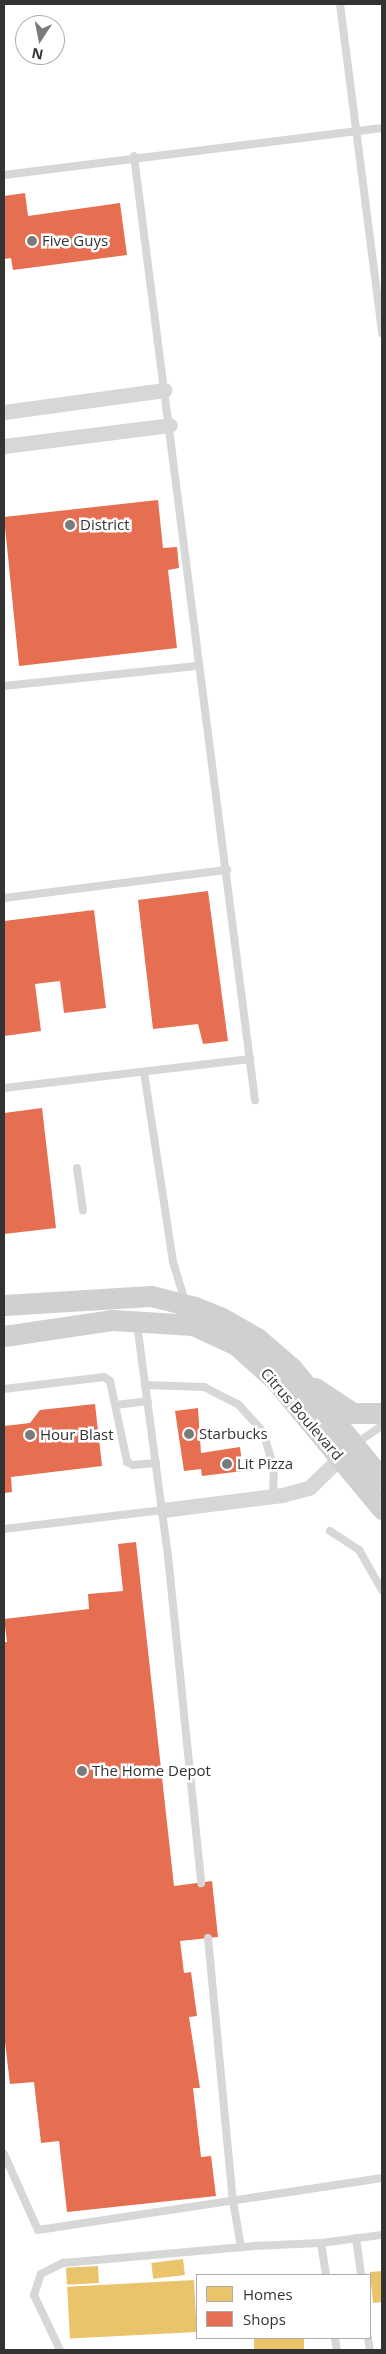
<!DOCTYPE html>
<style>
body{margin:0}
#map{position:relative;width:386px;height:2354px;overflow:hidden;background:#fff;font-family:"Open Sans",sans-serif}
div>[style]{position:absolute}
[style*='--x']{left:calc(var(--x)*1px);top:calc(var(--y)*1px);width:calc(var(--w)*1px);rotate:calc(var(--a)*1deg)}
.homes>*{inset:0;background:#e9c46a;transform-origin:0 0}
.shops>*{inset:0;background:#e76f51}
.lane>*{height:8px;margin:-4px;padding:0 4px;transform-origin:4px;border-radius:4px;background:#d7d7d7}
.street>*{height:15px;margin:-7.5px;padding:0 7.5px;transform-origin:7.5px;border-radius:7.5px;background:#d7d7d7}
.secondary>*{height:21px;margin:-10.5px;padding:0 10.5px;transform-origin:10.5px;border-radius:10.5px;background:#d0d0d0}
.dots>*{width:14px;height:14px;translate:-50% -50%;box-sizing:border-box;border:2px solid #fff;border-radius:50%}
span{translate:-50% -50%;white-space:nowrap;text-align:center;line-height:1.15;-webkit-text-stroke:5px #fff;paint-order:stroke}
.poi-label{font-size:15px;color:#333}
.left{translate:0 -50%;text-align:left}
.street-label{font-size:15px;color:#333}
.frame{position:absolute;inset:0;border:5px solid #333;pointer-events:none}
.legend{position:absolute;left:196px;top:2274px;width:175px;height:65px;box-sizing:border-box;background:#fff;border:1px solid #adadad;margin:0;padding:6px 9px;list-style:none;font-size:15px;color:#333}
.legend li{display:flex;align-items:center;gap:10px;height:25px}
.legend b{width:25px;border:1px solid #adadad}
.north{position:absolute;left:15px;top:15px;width:50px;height:50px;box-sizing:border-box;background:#fff;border:1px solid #adadad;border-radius:50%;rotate:191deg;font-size:14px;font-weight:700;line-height:20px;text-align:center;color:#333}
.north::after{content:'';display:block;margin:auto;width:18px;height:22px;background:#7a7a7a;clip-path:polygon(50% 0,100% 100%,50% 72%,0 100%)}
</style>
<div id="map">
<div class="homes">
<i style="left:183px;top:2259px;width:16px;height:32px;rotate:83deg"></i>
<i style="left:98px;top:2266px;width:17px;height:32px;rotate:87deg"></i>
<i style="clip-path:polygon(382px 2271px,382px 2302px,373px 2303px,370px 2272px)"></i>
<i style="left:194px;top:2280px;width:52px;height:127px;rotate:87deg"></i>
<i style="left:254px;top:2338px;width:50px;height:12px"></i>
</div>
<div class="shops">
<i style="clip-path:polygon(25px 193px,28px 216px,120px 203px,127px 255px,13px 270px,11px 258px,4px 259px,4px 196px)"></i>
<i style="clip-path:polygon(158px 500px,163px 548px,177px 547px,179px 568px,168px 570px,177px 648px,19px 666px,4px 517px)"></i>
<i style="clip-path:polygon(208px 891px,228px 1041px,203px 1044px,198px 1024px,153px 1029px,138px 900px)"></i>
<i style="clip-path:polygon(94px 910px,106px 1008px,64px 1013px,60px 981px,35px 984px,41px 1031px,4px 1036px,4px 921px)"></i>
<i style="clip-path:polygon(42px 1108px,56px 1228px,4px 1234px,4px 1113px)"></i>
<i style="clip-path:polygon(95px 1404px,102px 1466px,11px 1477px,12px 1492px,4px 1493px,4px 1426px,30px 1423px,40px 1410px)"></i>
<i style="clip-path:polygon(198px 1408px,201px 1453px,240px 1447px,243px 1471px,202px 1476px,201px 1469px,184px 1471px,175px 1411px)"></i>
<i style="clip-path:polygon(136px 1542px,174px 1886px,212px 1881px,218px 1937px,180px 1941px,184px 1973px,191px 1972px,197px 2016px,189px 2017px,200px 2088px,193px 2088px,201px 2157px,211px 2156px,216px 2196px,67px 2212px,59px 2141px,41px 2143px,34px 2082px,10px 2084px,4px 2034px,4px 1642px,7px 1642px,4px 1619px,89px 1609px,88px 1594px,123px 1591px,118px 1544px)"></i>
</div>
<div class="lane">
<i style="--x:340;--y:4;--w:332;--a:82.7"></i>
<i style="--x:134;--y:156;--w:952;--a:82.7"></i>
<i style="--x:4;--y:175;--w:381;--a:-7.1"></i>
<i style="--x:4;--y:686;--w:196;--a:-5.9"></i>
<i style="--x:4;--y:898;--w:225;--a:-7.2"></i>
<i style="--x:144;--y:1072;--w:192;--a:81.3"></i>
<i style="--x:173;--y:1262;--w:41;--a:72.9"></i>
<i style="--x:4;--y:1088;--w:248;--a:-6.7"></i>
<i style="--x:77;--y:1168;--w:43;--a:82.1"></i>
<i style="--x:137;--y:1324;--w:234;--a:82.4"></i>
<i style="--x:168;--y:1556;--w:329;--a:84.2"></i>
<i style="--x:145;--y:1385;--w:59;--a:1.9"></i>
<i style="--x:204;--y:1387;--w:38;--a:27"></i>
<i style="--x:238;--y:1404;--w:38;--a:48"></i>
<i style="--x:263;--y:1432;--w:37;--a:73"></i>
<i style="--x:274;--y:1467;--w:29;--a:92"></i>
<i style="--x:4;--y:1389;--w:101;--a:-6.8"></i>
<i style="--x:104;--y:1377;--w:7;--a:34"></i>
<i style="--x:110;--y:1381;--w:83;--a:78.1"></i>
<i style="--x:127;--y:1462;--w:7;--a:27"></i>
<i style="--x:133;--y:1465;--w:23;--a:-5"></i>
<i style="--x:116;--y:1405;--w:32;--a:-7"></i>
<i style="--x:355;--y:1444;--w:32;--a:-34"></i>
<i style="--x:4;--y:1529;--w:160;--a:-6.8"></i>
<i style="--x:330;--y:1531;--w:35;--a:33"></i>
<i style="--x:359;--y:1550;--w:46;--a:60.1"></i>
<i style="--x:208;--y:1938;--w:264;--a:84.6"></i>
<i style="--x:233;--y:2201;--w:47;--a:80.1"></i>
<i style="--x:4;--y:2154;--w:83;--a:65.9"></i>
<i style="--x:38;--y:2230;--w:348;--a:-8.6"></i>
<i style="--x:356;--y:2238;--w:37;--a:82"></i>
<i style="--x:321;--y:2243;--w:32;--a:81"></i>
<i style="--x:335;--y:2338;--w:12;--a:81"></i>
<i style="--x:368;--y:2338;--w:12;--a:81"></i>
<i style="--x:60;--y:2350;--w:61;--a:-115.3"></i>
<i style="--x:34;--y:2295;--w:22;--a:-72"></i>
<i style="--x:41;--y:2274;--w:25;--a:-27"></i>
<i style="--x:63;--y:2263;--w:192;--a:-5.1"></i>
<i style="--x:254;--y:2246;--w:67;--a:-2.6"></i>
<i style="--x:321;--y:2243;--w:62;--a:-7.5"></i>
</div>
<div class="street">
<i style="--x:4;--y:412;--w:162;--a:-7.8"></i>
<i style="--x:4;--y:446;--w:167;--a:-7.2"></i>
<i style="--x:163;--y:1510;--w:120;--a:-7.2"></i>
<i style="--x:282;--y:1495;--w:28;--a:-15"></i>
<i style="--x:309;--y:1488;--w:45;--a:-44.1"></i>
</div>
<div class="secondary">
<i style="--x:4;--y:1305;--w:147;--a:-3.5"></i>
<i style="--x:151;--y:1296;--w:45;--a:14"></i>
<i style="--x:195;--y:1307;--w:27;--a:22"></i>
<i style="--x:220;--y:1317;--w:43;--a:29.6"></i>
<i style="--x:257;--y:1338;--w:46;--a:40.6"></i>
<i style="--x:292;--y:1368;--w:143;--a:51"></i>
<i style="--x:4;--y:1336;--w:110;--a:-8.4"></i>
<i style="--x:113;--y:1320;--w:80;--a:3.6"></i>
<i style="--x:193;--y:1325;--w:47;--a:24.9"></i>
<i style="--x:236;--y:1345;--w:52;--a:41.9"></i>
<i style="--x:275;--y:1380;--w:168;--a:50.3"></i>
<i style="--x:315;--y:1388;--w:45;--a:33.3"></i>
<i style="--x:353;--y:1413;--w:29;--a:0"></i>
</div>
<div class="dots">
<i style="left:32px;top:241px;background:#7a7a7a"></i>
<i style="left:70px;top:525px;background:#7a7a7a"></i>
<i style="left:189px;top:1434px;background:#7a7a7a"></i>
<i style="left:30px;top:1435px;background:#7a7a7a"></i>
<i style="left:227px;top:1464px;background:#7a7a7a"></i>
<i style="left:82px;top:1771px;background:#7a7a7a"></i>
</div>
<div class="poi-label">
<span class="left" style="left:42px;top:241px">Five Guys</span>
<span class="left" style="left:80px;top:525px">District</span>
<span class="left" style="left:199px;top:1434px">Starbucks</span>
<span class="left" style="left:40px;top:1435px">Hour Blast</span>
<span class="left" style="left:237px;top:1464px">Lit Pizza</span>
<span class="left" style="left:92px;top:1771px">The Home Depot</span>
</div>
<div class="street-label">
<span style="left:302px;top:1414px;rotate:49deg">Citrus Boulevard</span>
</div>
<div class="frame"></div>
<ul class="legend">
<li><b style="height:14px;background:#e9c46a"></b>Homes</li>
<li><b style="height:14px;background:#e76f51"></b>Shops</li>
</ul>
<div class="north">N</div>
</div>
